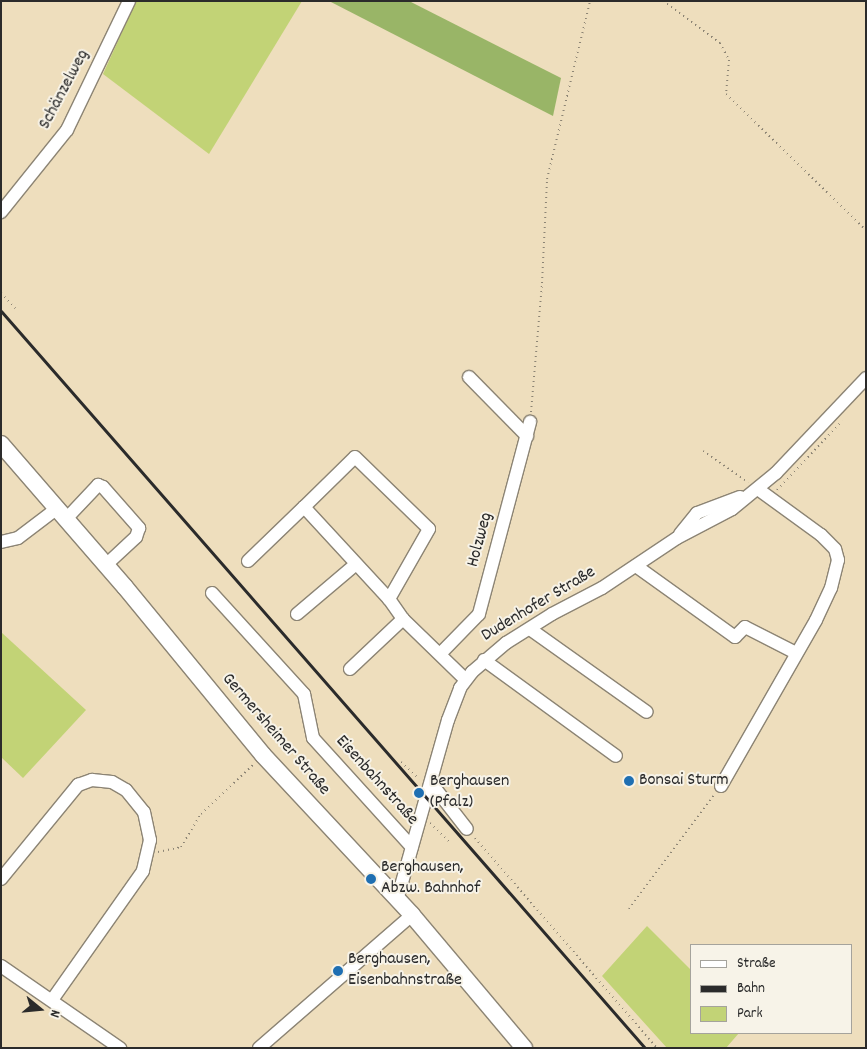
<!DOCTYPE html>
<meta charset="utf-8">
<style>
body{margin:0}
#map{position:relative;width:867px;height:1049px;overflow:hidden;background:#eedebd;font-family:Dekko,sans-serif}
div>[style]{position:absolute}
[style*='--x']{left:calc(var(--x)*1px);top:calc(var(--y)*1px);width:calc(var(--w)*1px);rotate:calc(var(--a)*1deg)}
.green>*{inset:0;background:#c2d376}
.forest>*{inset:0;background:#99b567}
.path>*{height:2px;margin-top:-1px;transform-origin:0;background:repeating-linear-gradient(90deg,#8c8474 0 1px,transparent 0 5px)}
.roads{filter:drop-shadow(1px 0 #8c8474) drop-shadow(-1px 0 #8c8474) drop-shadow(0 1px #8c8474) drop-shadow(0 -1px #8c8474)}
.minor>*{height:12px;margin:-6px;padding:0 6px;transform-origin:6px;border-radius:6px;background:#fff}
.major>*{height:16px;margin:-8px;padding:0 8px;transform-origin:8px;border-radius:8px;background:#fff}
.rail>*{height:3px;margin:-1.5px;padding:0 1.5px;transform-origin:1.5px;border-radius:1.5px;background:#2b2b2b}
.dots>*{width:14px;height:14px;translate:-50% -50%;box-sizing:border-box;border:2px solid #f7f3e8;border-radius:50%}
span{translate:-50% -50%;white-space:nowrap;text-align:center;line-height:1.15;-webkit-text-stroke:4px #f7f3e8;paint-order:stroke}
.street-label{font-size:18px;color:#2b2b2b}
.poi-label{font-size:18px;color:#2b2b2b}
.left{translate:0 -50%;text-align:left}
.frame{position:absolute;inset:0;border:2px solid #2b2b2b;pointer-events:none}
.legend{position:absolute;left:690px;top:944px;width:162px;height:90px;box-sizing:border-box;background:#f7f3e8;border:1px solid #a5a39c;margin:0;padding:6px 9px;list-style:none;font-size:15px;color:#2b2b2b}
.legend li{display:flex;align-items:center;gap:10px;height:25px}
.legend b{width:25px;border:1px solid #a5a39c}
.north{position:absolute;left:15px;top:984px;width:50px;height:50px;-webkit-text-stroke:4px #f7f3e8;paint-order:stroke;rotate:107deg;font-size:14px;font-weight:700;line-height:20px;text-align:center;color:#2b2b2b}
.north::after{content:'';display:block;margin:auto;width:18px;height:22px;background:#2b2b2b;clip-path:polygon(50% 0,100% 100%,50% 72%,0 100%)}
</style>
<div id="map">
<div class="green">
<i style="clip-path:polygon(136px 1px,302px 1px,209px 154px,103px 74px)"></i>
<i style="clip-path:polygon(1px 632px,86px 710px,23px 778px,1px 757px)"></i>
<i style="clip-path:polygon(647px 926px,691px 970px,691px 1033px,739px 1033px,726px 1048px,667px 1048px,602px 976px)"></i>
</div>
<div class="forest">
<i style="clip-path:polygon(329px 1px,409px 1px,561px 78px,553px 116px)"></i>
</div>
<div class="path">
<i style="--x:663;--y:1;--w:71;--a:36.4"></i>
<i style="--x:720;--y:43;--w:19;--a:62"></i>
<i style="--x:729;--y:60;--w:34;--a:95"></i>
<i style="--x:726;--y:94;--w:195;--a:44.2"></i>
<i style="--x:1;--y:293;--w:21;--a:47"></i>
<i style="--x:531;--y:412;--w:129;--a:-85.1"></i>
<i style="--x:542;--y:283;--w:104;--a:-87.2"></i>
<i style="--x:547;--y:179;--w:183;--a:-76.4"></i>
<i style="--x:703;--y:451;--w:55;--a:34.6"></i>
<i style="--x:777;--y:490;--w:95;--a:-46.7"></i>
<i style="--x:401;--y:762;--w:25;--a:43"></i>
<i style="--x:430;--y:823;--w:28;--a:44"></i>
<i style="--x:475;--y:838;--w:278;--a:49.1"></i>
<i style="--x:158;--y:852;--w:24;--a:-12"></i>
<i style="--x:181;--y:847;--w:39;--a:-59"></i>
<i style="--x:201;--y:814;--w:74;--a:-43.4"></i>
<i style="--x:629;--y:909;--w:144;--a:-53.2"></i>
</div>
<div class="roads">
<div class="minor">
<i style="--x:1;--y:212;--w:105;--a:-51.2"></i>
<i style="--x:67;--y:130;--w:143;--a:-64.3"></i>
<i style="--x:469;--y:377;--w:83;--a:45.5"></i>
<i style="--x:304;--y:507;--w:71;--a:-44.4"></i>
<i style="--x:355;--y:457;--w:103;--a:44.2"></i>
<i style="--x:429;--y:529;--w:81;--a:119.7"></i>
<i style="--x:66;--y:519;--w:47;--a:-46.7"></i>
<i style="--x:98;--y:485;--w:5;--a:22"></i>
<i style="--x:103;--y:487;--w:55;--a:48.7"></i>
<i style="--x:139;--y:528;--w:9;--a:108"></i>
<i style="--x:136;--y:537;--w:41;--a:137"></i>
<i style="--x:680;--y:534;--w:27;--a:-51"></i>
<i style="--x:697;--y:513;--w:46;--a:-20.4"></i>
<i style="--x:1;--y:542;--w:17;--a:-13"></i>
<i style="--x:18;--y:538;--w:48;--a:-37.3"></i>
<i style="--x:248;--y:561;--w:78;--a:-44"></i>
<i style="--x:304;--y:507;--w:125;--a:47.3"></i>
<i style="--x:389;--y:599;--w:24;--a:55"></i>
<i style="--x:403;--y:619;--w:86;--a:44.1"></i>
<i style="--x:636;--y:566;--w:122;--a:35.6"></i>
<i style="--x:735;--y:637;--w:14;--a:-45"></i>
<i style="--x:745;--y:627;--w:57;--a:27"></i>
<i style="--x:212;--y:593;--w:137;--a:47.7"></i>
<i style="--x:304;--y:694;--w:45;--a:78.4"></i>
<i style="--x:313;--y:738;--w:147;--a:47.8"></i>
<i style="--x:297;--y:614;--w:76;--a:-40.2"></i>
<i style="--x:530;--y:629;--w:143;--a:35.4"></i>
<i style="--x:441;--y:653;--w:54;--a:-45.7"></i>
<i style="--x:479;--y:614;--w:199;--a:-75.1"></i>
<i style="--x:484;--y:660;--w:163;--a:36"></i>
<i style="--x:350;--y:669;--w:73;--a:-43.3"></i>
<i style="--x:431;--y:783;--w:58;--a:52"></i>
<i style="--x:721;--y:786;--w:191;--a:-60.2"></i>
<i style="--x:816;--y:620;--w:35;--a:-65"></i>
<i style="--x:831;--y:588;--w:29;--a:-76"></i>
<i style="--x:838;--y:560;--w:11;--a:-105"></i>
<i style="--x:835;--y:549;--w:20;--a:-135"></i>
<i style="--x:821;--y:535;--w:78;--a:-143.9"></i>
<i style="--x:1;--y:879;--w:122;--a:-50.7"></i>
<i style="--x:78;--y:785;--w:15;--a:-20"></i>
<i style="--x:92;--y:780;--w:20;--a:6"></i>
<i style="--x:112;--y:782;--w:16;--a:30"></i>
<i style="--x:126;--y:790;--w:28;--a:51"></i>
<i style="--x:144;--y:812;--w:29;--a:78"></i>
<i style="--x:150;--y:840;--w:32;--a:103"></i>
<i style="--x:143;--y:871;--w:158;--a:125.2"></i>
<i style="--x:397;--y:900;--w:187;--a:-74.2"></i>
<i style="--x:448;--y:720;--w:34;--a:-69"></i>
<i style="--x:460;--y:688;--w:20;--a:-53"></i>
<i style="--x:472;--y:672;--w:45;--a:-40.5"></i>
<i style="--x:506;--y:643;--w:54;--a:-32.2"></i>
<i style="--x:552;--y:614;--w:56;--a:-27.5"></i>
<i style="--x:602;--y:588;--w:90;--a:-33.7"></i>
<i style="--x:677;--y:538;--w:62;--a:-27.8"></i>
<i style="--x:732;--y:509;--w:57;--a:-39.3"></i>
<i style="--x:776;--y:473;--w:131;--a:-46.5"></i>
<i style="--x:1;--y:966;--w:145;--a:34.6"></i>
<i style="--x:259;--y:1048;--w:203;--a:-41"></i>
</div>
<div class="major">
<i style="--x:1;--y:444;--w:189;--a:49.1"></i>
<i style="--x:125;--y:587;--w:217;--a:50.6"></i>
<i style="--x:263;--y:755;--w:219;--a:47"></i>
<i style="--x:412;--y:915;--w:174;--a:49.9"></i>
</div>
</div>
<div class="rail">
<i style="--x:1;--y:311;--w:979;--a:48.85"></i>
</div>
<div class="dots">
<i style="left:629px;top:781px;background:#1f6fb2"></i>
<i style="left:419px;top:793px;background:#1f6fb2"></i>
<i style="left:371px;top:879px;background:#1f6fb2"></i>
<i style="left:338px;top:971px;background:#1f6fb2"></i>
</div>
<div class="street-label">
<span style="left:65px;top:90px;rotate:-62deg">Schänzelweg</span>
<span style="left:481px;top:540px;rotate:-75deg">Holzweg</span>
<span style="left:539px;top:605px;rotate:-31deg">Dudenhofer Straße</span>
<span style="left:275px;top:735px;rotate:49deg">Germersheimer Straße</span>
<span style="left:376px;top:781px;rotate:48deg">Eisenbahnstraße</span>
</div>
<div class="poi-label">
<span class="left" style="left:639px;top:781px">Bonsai Sturm</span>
<span class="left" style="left:430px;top:793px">Berghausen<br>(Pfalz)</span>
<span class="left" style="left:381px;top:879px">Berghausen,<br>Abzw. Bahnhof</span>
<span class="left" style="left:348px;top:971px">Berghausen,<br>Eisenbahnstraße</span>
</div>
<div class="frame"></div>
<ul class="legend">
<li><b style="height:6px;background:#fff"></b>Straße</li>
<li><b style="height:6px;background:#2b2b2b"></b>Bahn</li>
<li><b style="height:14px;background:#c2d376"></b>Park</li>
</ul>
<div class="north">N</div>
</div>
